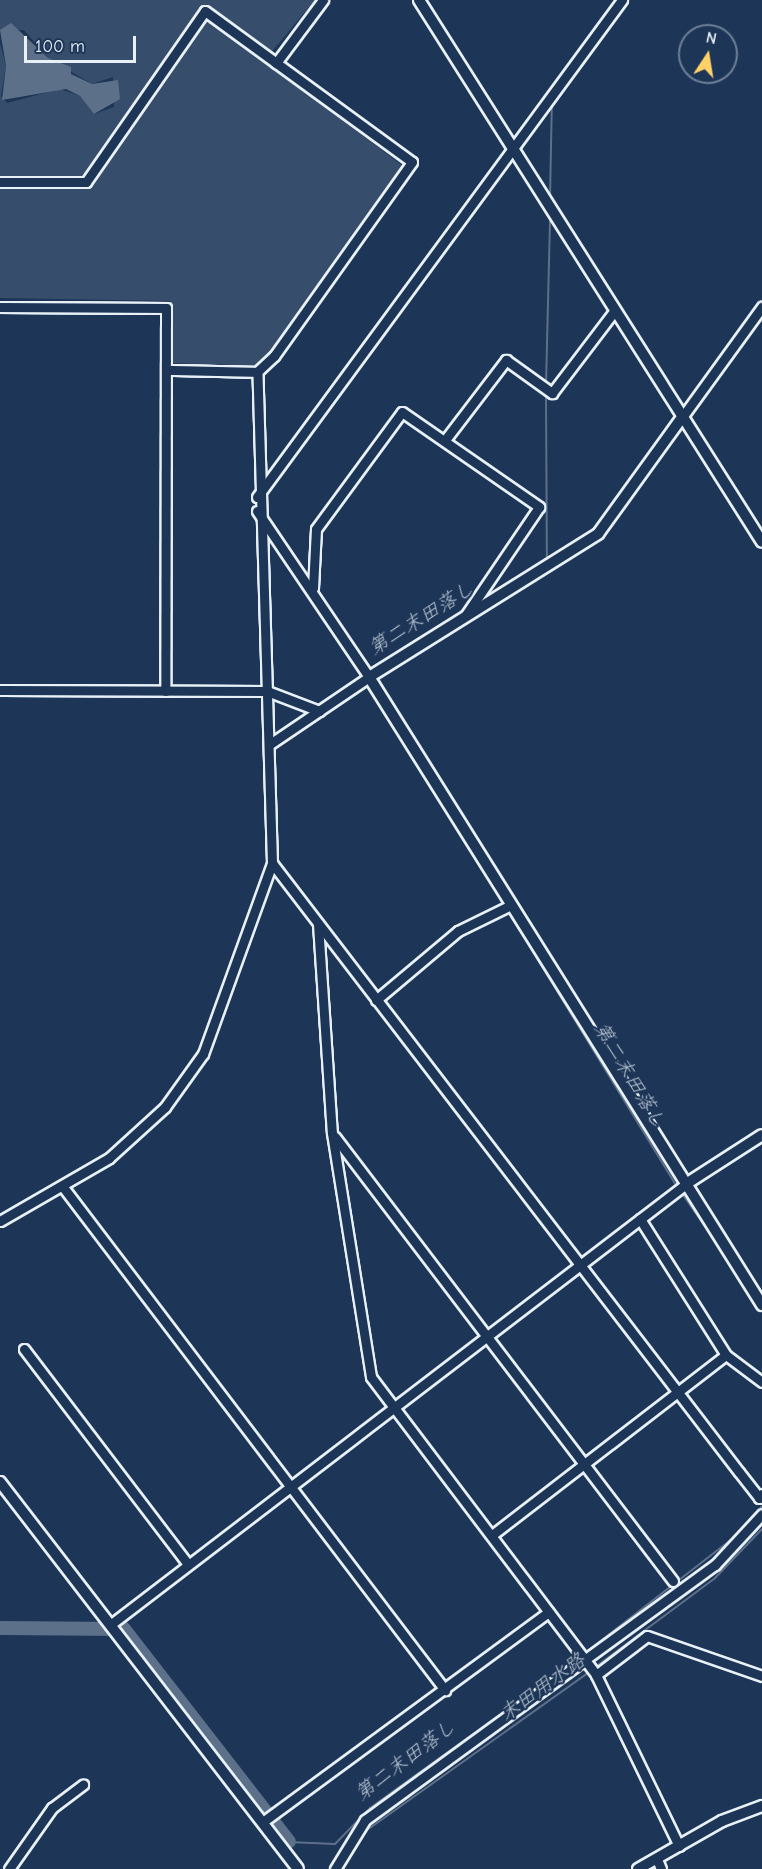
<!DOCTYPE html>
<meta charset="utf-8">
<style>
body{margin:0}
#map{position:relative;width:762px;height:1869px;overflow:hidden;background:#1d3557;font-family:"Comic Neue","Klee One",sans-serif}
div>[style]{position:absolute}
[style*='--x']{left:calc(var(--x)*1px);top:calc(var(--y)*1px);width:calc(var(--w)*1px);rotate:calc(var(--a)*1deg)}
.green>*{inset:0;background:#374d6c}
.water>*{inset:0;background:#5d7089}
.stream>*{height:2px;margin:-1px;padding:0 1px;transform-origin:1px;border-radius:1px;background:#5d7089}
.river>*{height:14px;margin:-7px;padding:0 7px;transform-origin:7px;border-radius:7px;background:#5d7089}
.roads{filter:drop-shadow(2px 0 #e8f1f8) drop-shadow(-2px 0 #e8f1f8) drop-shadow(0 2px #e8f1f8) drop-shadow(0 -2px #e8f1f8)}
.minor>*{height:9px;margin:-4.5px;padding:0 4.5px;transform-origin:4.5px;border-radius:4.5px;background:#1d3557}
.tertiary>*{height:10px;margin:-5px;padding:0 5px;transform-origin:5px;border-radius:5px;background:#1d3557}
span{translate:-50% -50%;white-space:nowrap;text-align:center;line-height:1.15;-webkit-text-stroke:4.5px #1d3557;paint-order:stroke}
.water-label{font-size:20px;color:#b7c4d1;font-style:italic}
.north{position:absolute;left:678px;top:24px;width:60px;height:60px;box-sizing:border-box;background:#1d3557;border:2px solid #6e8097;border-radius:50%;rotate:12deg;font-size:16px;font-weight:700;line-height:24px;text-align:center;color:#e8f1f8}
.north::after{content:'';display:block;margin:auto;width:21px;height:27px;background:#ffd166;clip-path:polygon(50% 0,100% 100%,50% 72%,0 100%)}
.scale{position:absolute;left:24px;top:36px;width:112px;height:27px;box-sizing:border-box;border:3px solid #e8f1f8;border-top:0;padding-left:8px;font-size:18px;line-height:21px;white-space:nowrap;color:#e8f1f8;-webkit-text-stroke:4px #1d3557;paint-order:stroke}
</style>
<div id="map">
<div class="green">
<i style="clip-path:polygon(0 0,315px 0,269px 55px,203px 7px,82px 179px,0 180px,0 43px,6px 66px,1px 96px,7px 103px,60px 89px,80px 96px,94px 114px,114px 107px,113px 77px,92px 84px,48px 58px,24px 30px,0 30px)"></i>
<i style="clip-path:polygon(207px 18px,403px 166px,260px 366px,172px 363px,171px 301px,0 298px,0 188px,90px 186px)"></i>
</div>
<div class="water">
<i style="clip-path:polygon(11px 23px,48px 58px,71px 67px,71px 74px,92px 84px,118px 80px,120px 99px,94px 114px,80px 96px,66px 89px,2px 100px,6px 66px,0 30px)"></i>
</div>
<div class="stream">
<i style="--x:550;--y:199;--w:100;--a:-88.9"></i>
<i style="--x:546;--y:385;--w:169;--a:-88.6"></i>
<i style="--x:546;--y:393;--w:168;--a:89.7"></i>
<i style="--x:480;--y:601;--w:25;--a:-32"></i>
<i style="--x:436;--y:793;--w:132;--a:58.6"></i>
<i style="--x:508;--y:911;--w:324;--a:58.5"></i>
<i style="--x:681;--y:1192;--w:84;--a:55.2"></i>
<i style="--x:744;--y:1527;--w:28;--a:-49"></i>
<i style="--x:585;--y:1653;--w:192;--a:-37.8"></i>
<i style="--x:594;--y:1668;--w:151;--a:-36.6"></i>
<i style="--x:715;--y:1578;--w:68;--a:-46.2"></i>
<i style="--x:289;--y:1842;--w:46;--a:2.5"></i>
<i style="--x:335;--y:1844;--w:50;--a:-45.8"></i>
<i style="--x:370;--y:1808;--w:259;--a:-35.7"></i>
<i style="--x:342;--y:1869;--w:46;--a:-57.3"></i>
<i style="--x:367;--y:1830;--w:272;--a:-35.4"></i>
</div>
<div class="river">
<i style="--x:0;--y:1628;--w:124;--a:0.5"></i>
<i style="--x:124;--y:1629;--w:269;--a:52.2"></i>
</div>
<div class="roads">
<div class="minor">
<i style="--x:276;--y:63;--w:79;--a:-53.3"></i>
<i style="--x:0;--y:182;--w:86;--a:0"></i>
<i style="--x:86;--y:182;--w:208;--a:-55.2"></i>
<i style="--x:205;--y:11;--w:256;--a:36.1"></i>
<i style="--x:412;--y:162;--w:238;--a:125.4"></i>
<i style="--x:274;--y:356;--w:23;--a:137"></i>
<i style="--x:257;--y:372;--w:90;--a:-178.7"></i>
<i style="--x:0;--y:307;--w:166;--a:0.3"></i>
<i style="--x:166;--y:308;--w:383;--a:90.1"></i>
<i style="--x:683;--y:416;--w:135;--a:-54.1"></i>
<i style="--x:445;--y:440;--w:101;--a:-52.7"></i>
<i style="--x:506;--y:360;--w:57;--a:35.7"></i>
<i style="--x:552;--y:393;--w:104;--a:-52.8"></i>
<i style="--x:257;--y:497;--w:617;--a:-53.71"></i>
<i style="--x:257;--y:511;--w:200;--a:56"></i>
<i style="--x:369;--y:677;--w:120;--a:145.9"></i>
<i style="--x:313;--y:588;--w:59;--a:-87.1"></i>
<i style="--x:316;--y:529;--w:145;--a:-53.7"></i>
<i style="--x:402;--y:412;--w:167;--a:34.7"></i>
<i style="--x:539;--y:507;--w:130;--a:124.1"></i>
<i style="--x:0;--y:690;--w:267;--a:0.2"></i>
<i style="--x:267;--y:691;--w:56;--a:21"></i>
<i style="--x:272;--y:863;--w:767;--a:52.52"></i>
<i style="--x:739;--y:1472;--w:33;--a:52"></i>
<i style="--x:759;--y:1498;--w:5;--a:-53"></i>
<i style="--x:318;--y:924;--w:209;--a:86.2"></i>
<i style="--x:332;--y:1133;--w:247;--a:80.9"></i>
<i style="--x:371;--y:1377;--w:373;--a:52.9"></i>
<i style="--x:596;--y:1675;--w:190;--a:64.1"></i>
<i style="--x:376;--y:1000;--w:107;--a:-40.1"></i>
<i style="--x:458;--y:931;--w:59;--a:-26.1"></i>
<i style="--x:335;--y:1137;--w:558;--a:52.72"></i>
<i style="--x:63;--y:1187;--w:632;--a:52.79"></i>
<i style="--x:640;--y:1219;--w:161;--a:57.7"></i>
<i style="--x:726;--y:1355;--w:45;--a:36.9"></i>
<i style="--x:0;--y:1221;--w:126;--a:-30"></i>
<i style="--x:109;--y:1158;--w:76;--a:-42.3"></i>
<i style="--x:165;--y:1107;--w:65;--a:-54.4"></i>
<i style="--x:203;--y:1054;--w:203;--a:-70.1"></i>
<i style="--x:272;--y:863;--w:491;--a:-91.7"></i>
<i style="--x:24;--y:1349;--w:270;--a:52.7"></i>
<i style="--x:492;--y:1535;--w:295;--a:-37.6"></i>
<i style="--x:110;--y:1625;--w:725;--a:-37.44"></i>
<i style="--x:596;--y:1675;--w:64;--a:-37.4"></i>
<i style="--x:647;--y:1636;--w:122;--a:19.2"></i>
<i style="--x:264;--y:1821;--w:353;--a:-36.3"></i>
<i style="--x:657;--y:1859;--w:11;--a:68"></i>
<i style="--x:9;--y:1869;--w:75;--a:-54.8"></i>
<i style="--x:52;--y:1808;--w:39;--a:-37"></i>
<i style="--x:335;--y:1869;--w:57;--a:-58.5"></i>
<i style="--x:365;--y:1820;--w:433;--a:-36.1"></i>
<i style="--x:715;--y:1565;--w:69;--a:-47.3"></i>
</div>
<div class="tertiary">
<i style="--x:419;--y:0;--w:641;--a:57.67"></i>
<i style="--x:683;--y:416;--w:145;--a:125.8"></i>
<i style="--x:598;--y:534;--w:270;--a:148"></i>
<i style="--x:369;--y:677;--w:741;--a:57.96"></i>
<i style="--x:686;--y:1184;--w:90;--a:-32.8"></i>
<i style="--x:0;--y:1482;--w:488;--a:52.4"></i>
<i style="--x:638;--y:1869;--w:97;--a:-29.7"></i>
<i style="--x:722;--y:1821;--w:43;--a:-20.6"></i>
</div>
</div>
<div class="water-label">
<span style="left:421px;top:618px;rotate:-32deg">第二末田落し</span>
<span style="left:630px;top:1075px;rotate:59deg">第二末田落し</span>
<span style="left:542px;top:1687px;rotate:-36deg">末田用水路</span>
<span style="left:405px;top:1760px;rotate:-37deg">第二末田落し</span>
</div>
<div class="north">N</div>
<div class="scale">100 m</div>
</div>
